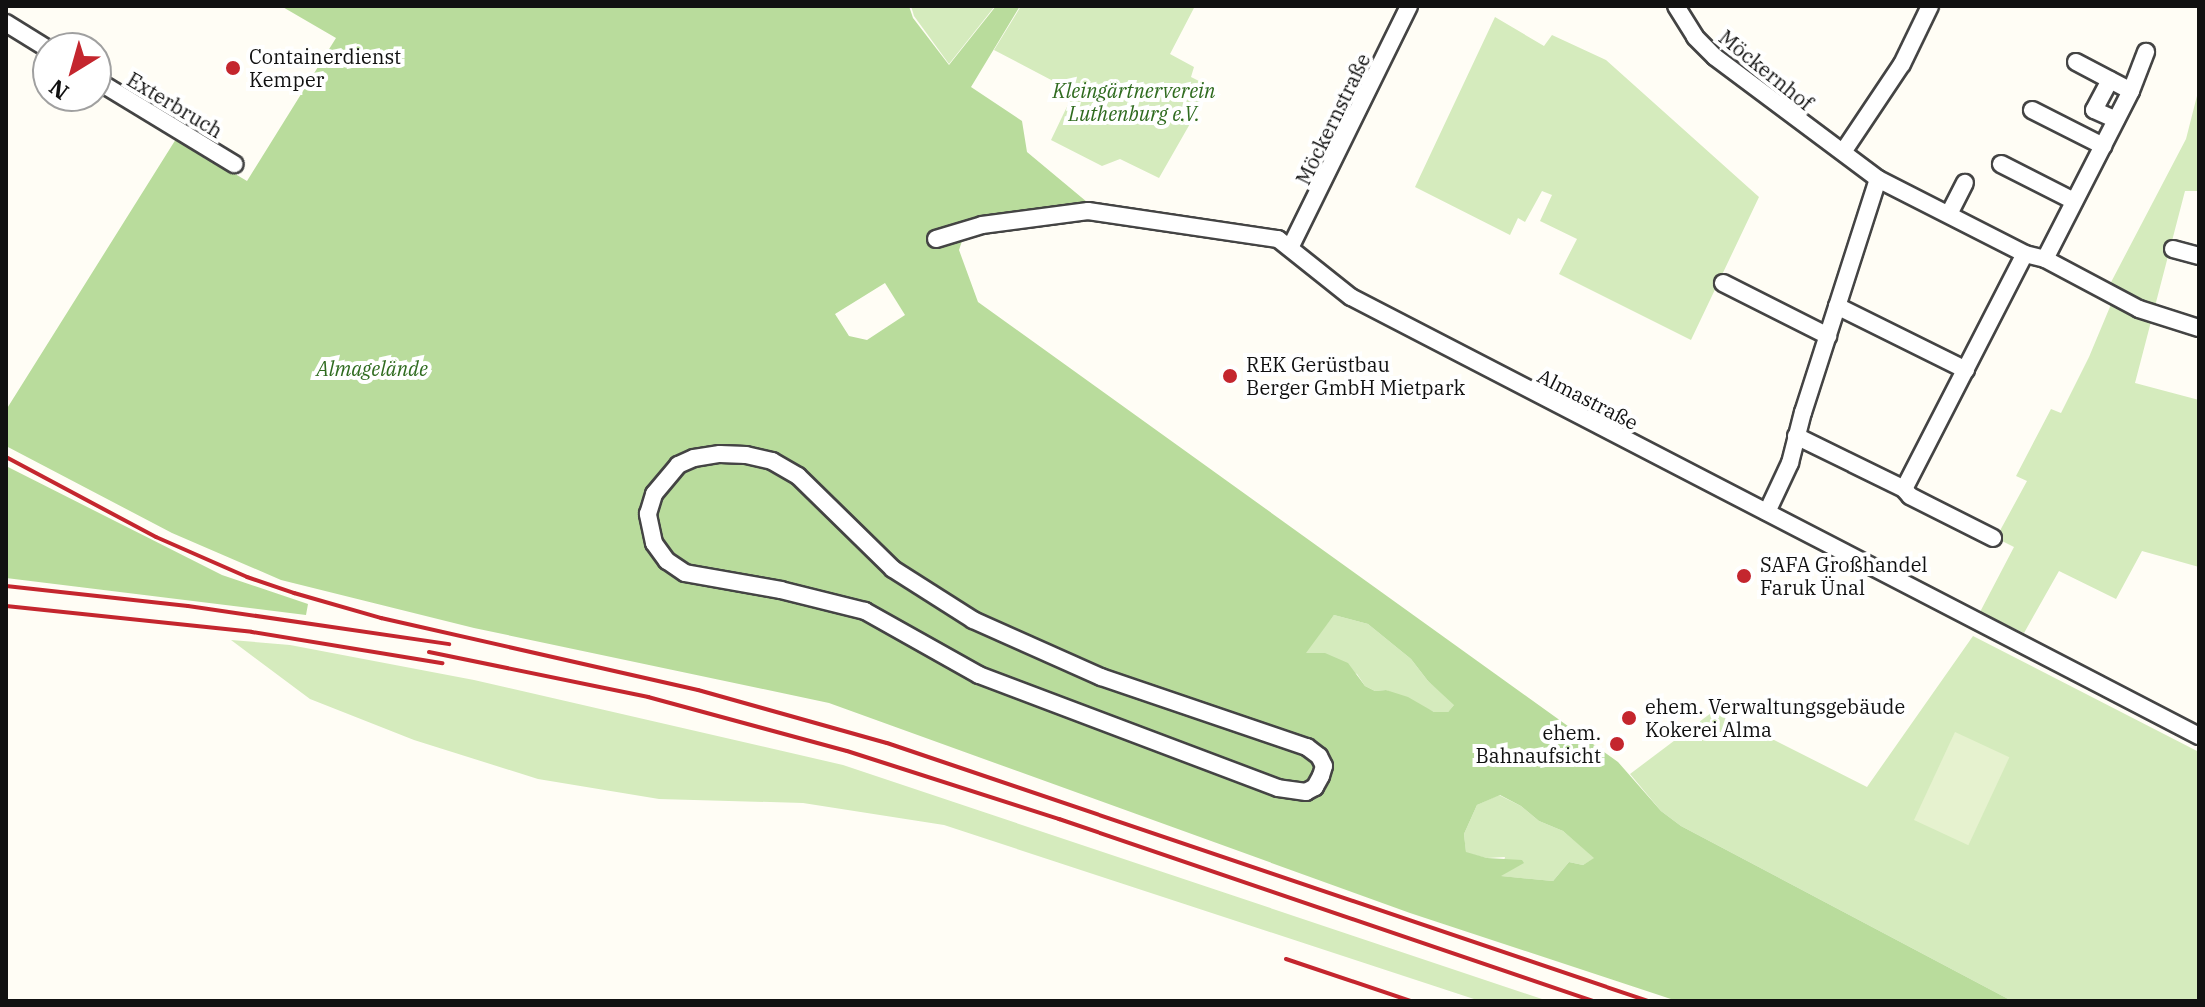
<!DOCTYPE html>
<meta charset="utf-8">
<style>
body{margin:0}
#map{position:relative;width:2205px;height:1007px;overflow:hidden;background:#fffdf5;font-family:"IBM Plex Serif",serif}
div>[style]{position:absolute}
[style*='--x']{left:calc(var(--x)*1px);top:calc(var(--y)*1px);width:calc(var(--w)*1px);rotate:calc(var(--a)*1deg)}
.green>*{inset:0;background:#d5ebbd}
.forest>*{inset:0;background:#b9dc9c}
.pitch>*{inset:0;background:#e6f2cf;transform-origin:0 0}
.roads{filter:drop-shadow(2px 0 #444) drop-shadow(-2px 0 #444) drop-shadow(0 2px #444) drop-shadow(0 -2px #444)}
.street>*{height:16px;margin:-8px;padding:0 8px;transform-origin:8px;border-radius:8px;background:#fff}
.rail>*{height:4px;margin:-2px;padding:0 2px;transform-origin:2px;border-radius:2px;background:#c4262e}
.dots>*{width:22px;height:22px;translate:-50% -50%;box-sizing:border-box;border:4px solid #fff;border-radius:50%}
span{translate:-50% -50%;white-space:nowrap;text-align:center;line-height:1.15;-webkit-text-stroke:8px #fff;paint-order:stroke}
.poi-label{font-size:20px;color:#111}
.left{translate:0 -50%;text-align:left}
.right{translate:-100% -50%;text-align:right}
.street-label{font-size:20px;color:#111}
.park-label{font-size:20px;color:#2f6b1f;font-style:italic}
.frame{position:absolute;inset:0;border:8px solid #111;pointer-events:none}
.north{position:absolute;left:32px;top:32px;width:80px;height:80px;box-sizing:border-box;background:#fff;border:2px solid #a0a0a0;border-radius:50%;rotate:217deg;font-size:22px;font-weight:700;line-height:32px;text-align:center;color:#111}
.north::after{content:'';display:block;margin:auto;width:28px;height:36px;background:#c4262e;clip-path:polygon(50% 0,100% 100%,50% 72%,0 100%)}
</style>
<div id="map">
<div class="green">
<i style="clip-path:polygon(911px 6px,995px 6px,949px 64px,914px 16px)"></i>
<i style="clip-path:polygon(1021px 6px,1195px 6px,1170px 54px,1194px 67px,1191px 77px,1211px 87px,1159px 178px,1120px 159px,1102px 166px,1051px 140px,1074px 92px,994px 50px)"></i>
<i style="clip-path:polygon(1495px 17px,1544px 46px,1552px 35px,1606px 60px,1759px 197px,1691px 340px,1559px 274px,1577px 239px,1540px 221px,1552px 195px,1542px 191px,1525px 222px,1518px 218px,1510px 235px,1415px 187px)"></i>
<i style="clip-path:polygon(2199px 88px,2199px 191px,2185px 191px,2135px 383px,2199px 400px,2199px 567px,2142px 551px,2116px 599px,2059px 571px,2024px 633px,1980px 612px,2014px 547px,1996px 538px,2027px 481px,2016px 476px,2051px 409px,2061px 413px,2089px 357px,2112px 302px,2108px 288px,2186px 139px)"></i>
<i style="clip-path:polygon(1334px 615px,1368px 624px,1411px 659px,1428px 681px,1455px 704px,1448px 712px,1434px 712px,1386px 690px,1375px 691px,1365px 686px,1357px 674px,1304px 653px)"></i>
<i style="clip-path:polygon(1973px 636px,2199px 752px,2199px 1001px,2012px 1001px,1681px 826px,1661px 811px,1630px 774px,1715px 710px,1867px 787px)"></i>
<i style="clip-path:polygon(231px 640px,290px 645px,474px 680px,843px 765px,1548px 1001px,1480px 1001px,944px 825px,803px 803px,659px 799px,538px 779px,414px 740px,310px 699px)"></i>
<i style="clip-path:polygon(1499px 795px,1521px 806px,1539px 821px,1563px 831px,1595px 858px,1583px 865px,1569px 862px,1553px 881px,1500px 876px,1505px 857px,1487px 858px,1466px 853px,1464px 834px,1477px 805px)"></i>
</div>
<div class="forest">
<i style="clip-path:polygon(evenodd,281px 6px,909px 6px,913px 18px,949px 65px,996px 6px,1020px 6px,971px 87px,1022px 121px,1027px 152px,1087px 202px,969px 220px,959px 250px,978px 302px,1618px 762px,1661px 811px,1681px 826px,2012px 1001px,1677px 1001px,1410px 913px,829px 703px,474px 628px,281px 580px,172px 533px,6px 446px,6px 410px,176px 139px,247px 181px,336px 38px,281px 6px,885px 283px,905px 315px,867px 340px,849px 336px,835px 314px,885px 283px,281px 6px,1334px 615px,1368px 624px,1411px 659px,1428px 681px,1454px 705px,1448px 712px,1434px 712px,1408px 697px,1386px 690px,1375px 691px,1365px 686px,1348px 663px,1325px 653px,1306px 653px,1334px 615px,281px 6px,1500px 795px,1521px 806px,1539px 821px,1563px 831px,1594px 858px,1583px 865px,1569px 862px,1553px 881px,1501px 876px,1524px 863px,1522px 860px,1487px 858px,1466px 852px,1464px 834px,1477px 805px,1500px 795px)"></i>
<i style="clip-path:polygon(6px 466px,222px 575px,308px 604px,306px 615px,6px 578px)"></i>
</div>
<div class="pitch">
<i style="left:1955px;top:732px;width:60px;height:97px;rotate:25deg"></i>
</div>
<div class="roads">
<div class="street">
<i style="--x:1676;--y:6;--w:36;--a:58"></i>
<i style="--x:1695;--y:37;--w:28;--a:45"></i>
<i style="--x:1715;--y:57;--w:204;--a:36.8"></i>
<i style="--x:1878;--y:179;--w:245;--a:107.8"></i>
<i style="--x:1803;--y:412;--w:53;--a:104.3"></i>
<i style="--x:1790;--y:463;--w:54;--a:115.1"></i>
<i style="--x:6;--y:23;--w:49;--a:31.8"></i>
<i style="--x:2076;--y:62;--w:62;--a:27.8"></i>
<i style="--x:96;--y:80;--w:162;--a:31.3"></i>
<i style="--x:2110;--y:80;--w:34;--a:118"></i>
<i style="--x:2094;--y:110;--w:24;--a:24"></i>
<i style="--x:2032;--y:110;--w:80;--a:26.9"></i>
<i style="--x:1843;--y:152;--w:106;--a:-56.2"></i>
<i style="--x:1902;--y:64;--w:64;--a:-64.2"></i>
<i style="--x:2001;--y:164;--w:82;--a:26.9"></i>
<i style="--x:1878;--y:179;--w:165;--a:27"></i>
<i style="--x:2025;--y:254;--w:21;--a:14"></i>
<i style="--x:2045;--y:259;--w:106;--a:28"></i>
<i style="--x:2139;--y:309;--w:63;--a:17.6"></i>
<i style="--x:1949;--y:214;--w:35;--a:-63"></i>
<i style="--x:936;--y:239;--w:48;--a:-16.9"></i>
<i style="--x:982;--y:225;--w:107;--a:-7.5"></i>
<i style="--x:1088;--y:211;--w:192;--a:8.4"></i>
<i style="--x:1278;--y:239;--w:93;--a:38.5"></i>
<i style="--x:1351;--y:297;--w:955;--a:27.37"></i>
<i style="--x:1290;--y:248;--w:270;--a:-63.8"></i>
<i style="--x:2173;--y:249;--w:27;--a:15"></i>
<i style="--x:2045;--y:259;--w:189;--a:-62.9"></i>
<i style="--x:2131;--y:91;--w:42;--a:-69"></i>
<i style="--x:1723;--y:283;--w:118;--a:26.8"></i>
<i style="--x:1837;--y:306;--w:144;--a:26.4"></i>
<i style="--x:1796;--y:436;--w:120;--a:26.1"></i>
<i style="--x:1904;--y:489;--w:9;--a:49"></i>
<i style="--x:1910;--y:496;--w:93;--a:26.8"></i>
<i style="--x:720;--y:454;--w:26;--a:2"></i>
<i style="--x:746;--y:455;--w:27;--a:13"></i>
<i style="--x:772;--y:461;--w:30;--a:30"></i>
<i style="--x:798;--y:476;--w:133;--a:44.4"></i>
<i style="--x:893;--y:569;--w:95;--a:32.5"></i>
<i style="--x:973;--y:620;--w:140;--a:24"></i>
<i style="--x:1101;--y:677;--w:218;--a:18.8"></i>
<i style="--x:1307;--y:747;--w:15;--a:37"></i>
<i style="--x:1319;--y:756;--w:11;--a:63"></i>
<i style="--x:1324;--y:766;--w:10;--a:107"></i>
<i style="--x:1321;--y:776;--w:13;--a:119"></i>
<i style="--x:1315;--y:787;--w:10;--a:151"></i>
<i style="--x:1306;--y:792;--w:28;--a:-172"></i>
<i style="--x:1278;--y:788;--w:320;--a:-159.3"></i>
<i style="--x:979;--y:675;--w:131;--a:-150.7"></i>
<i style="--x:865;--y:611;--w:87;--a:-166"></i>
<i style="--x:781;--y:590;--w:97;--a:-170"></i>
<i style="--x:685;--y:573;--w:22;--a:-146"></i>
<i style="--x:667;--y:561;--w:22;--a:-126"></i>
<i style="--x:654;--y:543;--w:30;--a:-102"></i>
<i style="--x:648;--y:514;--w:21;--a:-73"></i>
<i style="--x:654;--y:494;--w:38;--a:-50"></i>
<i style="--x:678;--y:465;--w:17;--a:-24"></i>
<i style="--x:694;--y:458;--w:26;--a:-9"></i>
<i style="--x:1904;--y:489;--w:264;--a:-62.8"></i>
</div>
</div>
<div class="rail">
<i style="--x:6;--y:457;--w:170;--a:28.1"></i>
<i style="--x:156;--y:537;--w:99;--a:23.7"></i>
<i style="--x:247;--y:577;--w:50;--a:18.8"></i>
<i style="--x:294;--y:593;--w:91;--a:16"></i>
<i style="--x:381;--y:618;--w:325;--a:12.8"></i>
<i style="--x:698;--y:690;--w:196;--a:15.7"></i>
<i style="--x:887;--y:743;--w:804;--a:18.73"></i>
<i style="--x:6;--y:586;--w:183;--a:6.3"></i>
<i style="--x:188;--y:606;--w:264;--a:8.3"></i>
<i style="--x:6;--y:606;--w:247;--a:6"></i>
<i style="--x:252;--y:632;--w:193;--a:9.3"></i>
<i style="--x:429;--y:652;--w:224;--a:11.6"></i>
<i style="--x:648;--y:697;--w:206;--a:15.2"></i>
<i style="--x:847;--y:751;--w:223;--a:17.8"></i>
<i style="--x:1059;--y:819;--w:564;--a:18.82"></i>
<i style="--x:1286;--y:959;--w:132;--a:18.6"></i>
</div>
<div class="dots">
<i style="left:233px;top:68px;background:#c4262e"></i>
<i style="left:1230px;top:376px;background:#c4262e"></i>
<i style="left:1744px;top:576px;background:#c4262e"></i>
<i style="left:1629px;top:718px;background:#c4262e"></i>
<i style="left:1617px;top:744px;background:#c4262e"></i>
</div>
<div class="poi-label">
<span class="left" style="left:249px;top:68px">Containerdienst<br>Kemper</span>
<span class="left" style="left:1246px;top:376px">REK Gerüstbau<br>Berger GmbH Mietpark</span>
<span class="left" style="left:1760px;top:576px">SAFA Großhandel<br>Faruk Ünal</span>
<span class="left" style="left:1645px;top:718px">ehem. Verwaltungsgebäude<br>Kokerei Alma</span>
<span class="right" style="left:1601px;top:744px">ehem.<br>Bahnaufsicht</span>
</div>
<div class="street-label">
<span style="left:1766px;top:70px;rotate:39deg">Möckernhof</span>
<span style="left:175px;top:105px;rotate:31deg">Exterbruch</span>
<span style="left:1333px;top:119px;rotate:-64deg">Möckernstraße</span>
<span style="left:1588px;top:399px;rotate:27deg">Almastraße</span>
</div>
<div class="park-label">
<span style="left:1134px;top:102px">Kleingärtnerverein<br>Luthenburg e.V.</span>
<span style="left:372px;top:368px">Almagelände</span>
</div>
<div class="frame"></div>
<div class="north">N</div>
</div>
